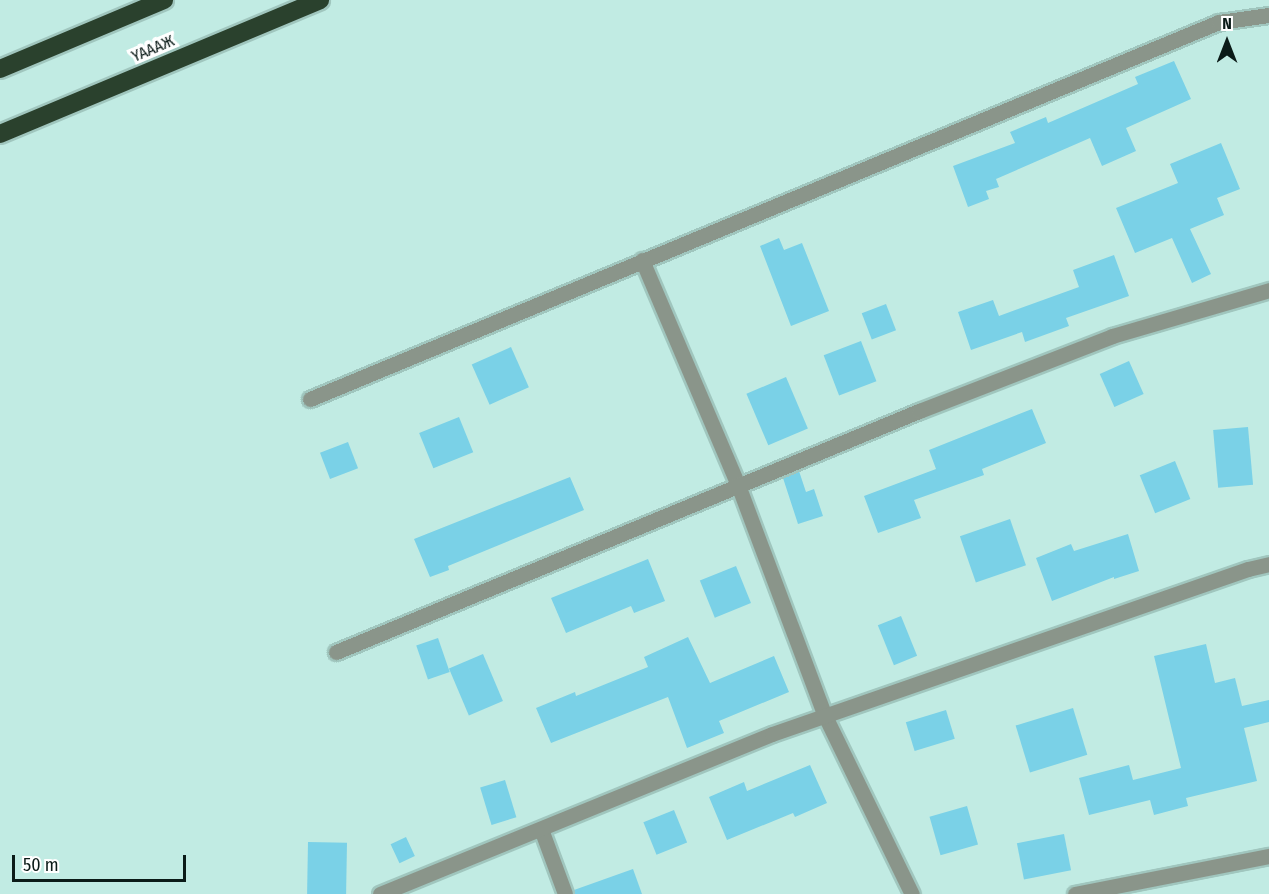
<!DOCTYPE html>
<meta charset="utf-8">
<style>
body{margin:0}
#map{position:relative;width:1269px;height:894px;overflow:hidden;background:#c1ebe3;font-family:"Fira Sans Condensed",sans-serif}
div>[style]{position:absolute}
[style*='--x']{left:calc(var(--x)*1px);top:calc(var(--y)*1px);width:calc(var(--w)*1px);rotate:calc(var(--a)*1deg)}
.building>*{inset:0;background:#7ad1e7;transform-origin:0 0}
.roads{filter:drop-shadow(2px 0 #a0c6be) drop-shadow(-2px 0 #a0c6be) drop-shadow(0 2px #a0c6be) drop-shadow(0 -2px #a0c6be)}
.minor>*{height:15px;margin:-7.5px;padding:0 7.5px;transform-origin:7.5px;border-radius:7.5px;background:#8a958a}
.highway>*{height:18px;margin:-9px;padding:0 9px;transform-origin:9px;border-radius:9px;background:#2a412d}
span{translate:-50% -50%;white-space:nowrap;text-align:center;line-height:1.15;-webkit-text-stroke:6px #fff;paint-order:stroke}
.street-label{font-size:16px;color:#0b1b18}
.north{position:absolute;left:1197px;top:12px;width:60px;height:60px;-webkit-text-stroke:4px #fff;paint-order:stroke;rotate:0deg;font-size:16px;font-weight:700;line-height:24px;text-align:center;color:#0b1b18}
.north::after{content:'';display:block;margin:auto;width:21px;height:27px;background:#0b1b18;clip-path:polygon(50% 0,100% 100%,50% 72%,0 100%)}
.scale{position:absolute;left:12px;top:855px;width:174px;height:27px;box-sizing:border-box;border:3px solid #0b1b18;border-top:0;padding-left:8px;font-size:18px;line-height:21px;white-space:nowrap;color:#0b1b18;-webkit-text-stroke:4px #fff;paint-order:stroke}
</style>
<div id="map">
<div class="building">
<i style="clip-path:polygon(1174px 61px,1191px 99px,1126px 128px,1136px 151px,1102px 166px,1090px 138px,996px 179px,999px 187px,986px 191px,989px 199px,968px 207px,953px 166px,1015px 143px,1010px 132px,1046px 117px,1048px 123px,1138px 84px,1135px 77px)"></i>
<i style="clip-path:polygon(1221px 143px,1240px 189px,1217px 198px,1224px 215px,1190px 229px,1211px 274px,1192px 283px,1172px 238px,1135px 253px,1116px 208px,1178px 183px,1170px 164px)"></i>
<i style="clip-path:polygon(779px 238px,784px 250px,802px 243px,829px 311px,791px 326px,760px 246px)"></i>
<i style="clip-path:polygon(1114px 255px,1129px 296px,1066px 318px,1069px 326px,1025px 342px,1022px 332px,971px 350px,958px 312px,993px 300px,999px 316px,1079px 287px,1073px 270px)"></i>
<i style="left:886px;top:304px;width:28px;height:26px;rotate:69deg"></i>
<i style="left:861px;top:341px;width:43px;height:40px;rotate:69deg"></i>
<i style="left:511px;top:347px;width:44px;height:43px;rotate:66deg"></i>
<i style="left:1129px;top:361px;width:36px;height:32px;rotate:66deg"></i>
<i style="left:786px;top:377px;width:56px;height:43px;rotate:67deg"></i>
<i style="clip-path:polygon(1032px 409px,1046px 443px,982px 469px,984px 475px,914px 500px,921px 518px,878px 533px,864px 496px,936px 469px,929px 450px)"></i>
<i style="left:459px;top:417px;width:38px;height:43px;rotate:68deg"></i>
<i style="left:1248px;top:427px;width:58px;height:35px;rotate:85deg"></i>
<i style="left:348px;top:442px;width:28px;height:30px;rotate:69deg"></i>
<i style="left:1175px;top:461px;width:41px;height:38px;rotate:68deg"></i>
<i style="clip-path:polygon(799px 471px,806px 492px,814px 489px,823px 516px,798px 524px,783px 478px)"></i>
<i style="clip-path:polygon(570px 477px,584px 510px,448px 566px,449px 570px,430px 577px,414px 539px)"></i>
<i style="left:1010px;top:519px;width:49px;height:53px;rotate:71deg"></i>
<i style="clip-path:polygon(1128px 534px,1139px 571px,1114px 579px,1114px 577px,1052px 601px,1036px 558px,1071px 544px,1074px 551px)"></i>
<i style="clip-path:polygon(648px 559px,665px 601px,634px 613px,631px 606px,566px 633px,551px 598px)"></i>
<i style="left:736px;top:566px;width:40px;height:39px;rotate:68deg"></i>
<i style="left:901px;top:616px;width:43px;height:25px;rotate:68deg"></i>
<i style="clip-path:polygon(688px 637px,710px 683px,774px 656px,789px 692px,719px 721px,724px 733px,687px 748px,668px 697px,551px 743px,536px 708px,575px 692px,576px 696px,648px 667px,644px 657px)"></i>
<i style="left:438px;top:638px;width:36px;height:23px;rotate:71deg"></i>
<i style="clip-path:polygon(1206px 644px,1215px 683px,1235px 678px,1242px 706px,1269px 700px,1269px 722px,1244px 728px,1257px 781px,1186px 798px,1188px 806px,1154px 815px,1150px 800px,1089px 815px,1079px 778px,1129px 765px,1133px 780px,1181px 768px,1154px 656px)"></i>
<i style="left:483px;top:654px;width:51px;height:37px;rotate:67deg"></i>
<i style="left:1073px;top:708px;width:49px;height:60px;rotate:73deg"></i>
<i style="left:946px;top:710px;width:30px;height:42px;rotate:73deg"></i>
<i style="clip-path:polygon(810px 765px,827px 803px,795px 817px,793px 813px,727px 840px,709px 797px,744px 782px,747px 791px)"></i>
<i style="left:505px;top:780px;width:39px;height:26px;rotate:73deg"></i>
<i style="left:967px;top:806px;width:40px;height:39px;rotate:74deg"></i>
<i style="left:674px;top:810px;width:35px;height:33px;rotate:68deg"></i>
<i style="left:1064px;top:834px;width:37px;height:48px;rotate:79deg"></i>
<i style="left:406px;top:837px;width:21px;height:17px;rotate:65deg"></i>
<i style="left:308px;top:842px;width:39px;height:52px;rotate:1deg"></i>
<i style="clip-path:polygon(633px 869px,642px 894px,575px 894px,574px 890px)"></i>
</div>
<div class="roads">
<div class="minor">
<i style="--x:642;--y:260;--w:245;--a:66.9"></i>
<i style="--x:738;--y:485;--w:247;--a:69.4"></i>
<i style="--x:825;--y:716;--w:198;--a:64"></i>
<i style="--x:310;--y:399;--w:984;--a:-22.53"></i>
<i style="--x:1219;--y:22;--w:50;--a:-8"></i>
<i style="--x:336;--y:652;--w:631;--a:-22.46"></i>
<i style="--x:919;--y:411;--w:207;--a:-21.2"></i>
<i style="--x:1112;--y:336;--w:164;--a:-16.3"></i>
<i style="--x:541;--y:829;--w:69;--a:69.7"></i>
<i style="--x:380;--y:894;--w:423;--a:-22.2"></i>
<i style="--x:772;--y:734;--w:504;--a:-19.12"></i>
<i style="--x:1248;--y:569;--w:22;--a:-13"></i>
<i style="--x:1075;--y:894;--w:198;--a:-11.1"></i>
</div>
<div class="highway">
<i style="--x:0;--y:69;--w:178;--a:-22.8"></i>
<i style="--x:0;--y:134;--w:347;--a:-22.7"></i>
</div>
</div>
<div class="street-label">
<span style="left:153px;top:49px;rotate:-23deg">ҮАААЖ</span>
</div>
<div class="north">N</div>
<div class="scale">50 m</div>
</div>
